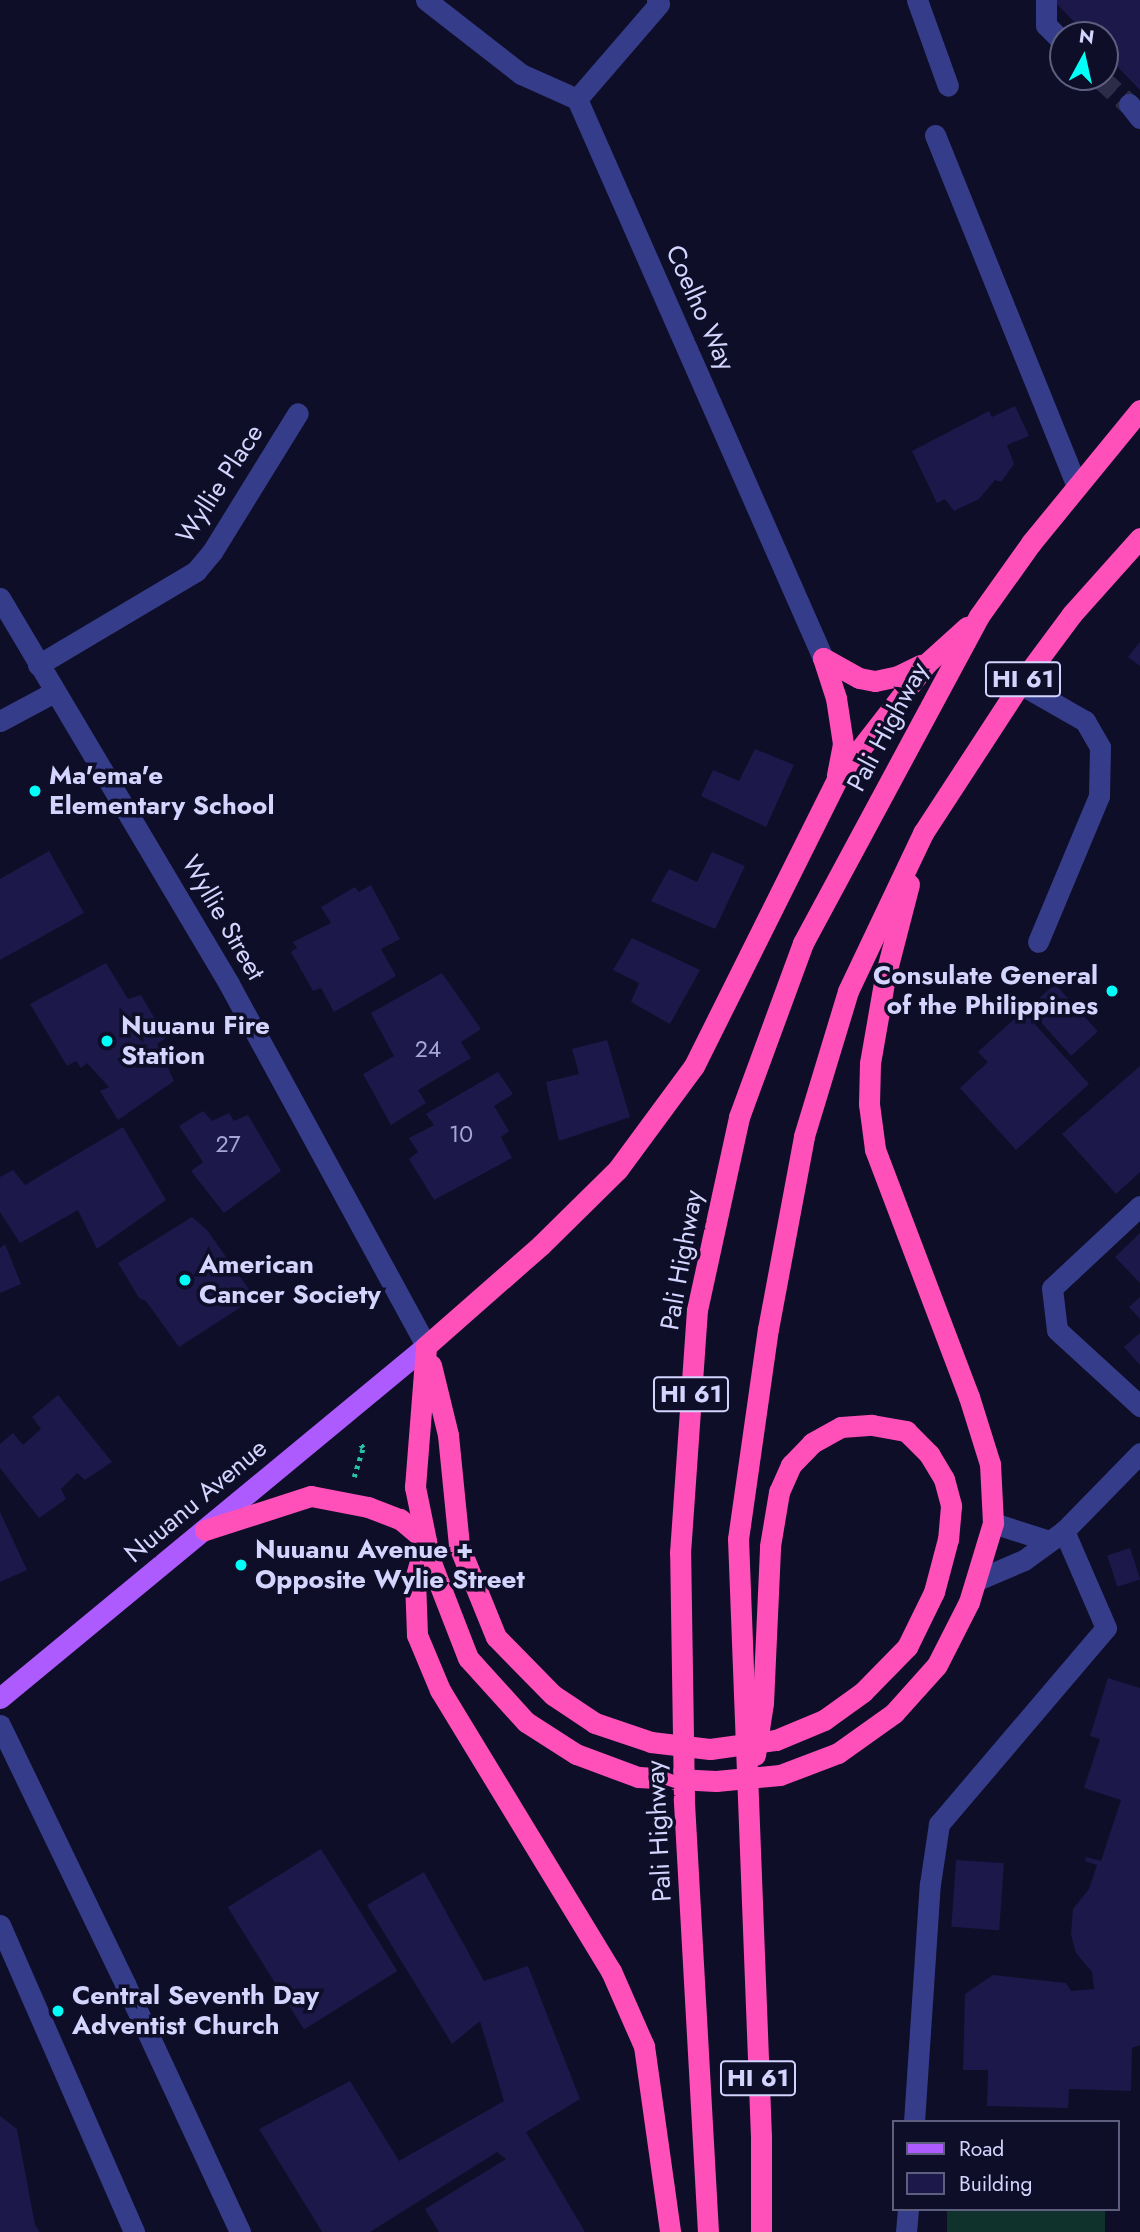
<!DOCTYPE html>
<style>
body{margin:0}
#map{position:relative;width:1140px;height:2232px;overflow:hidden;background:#0f0e28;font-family:Jost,sans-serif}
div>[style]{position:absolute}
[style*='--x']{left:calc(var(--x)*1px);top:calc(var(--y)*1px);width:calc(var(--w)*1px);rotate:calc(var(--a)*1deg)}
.green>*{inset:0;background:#10322d;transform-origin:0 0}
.building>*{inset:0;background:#1c184a;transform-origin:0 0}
.minor-tunnel>*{height:21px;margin-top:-10.5px;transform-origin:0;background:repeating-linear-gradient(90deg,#2d2c48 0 21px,transparent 0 31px)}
.path>*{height:4.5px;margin-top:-2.25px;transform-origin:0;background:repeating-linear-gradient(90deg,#26c1a4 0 3.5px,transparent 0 8.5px)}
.minor>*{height:21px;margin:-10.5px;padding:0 10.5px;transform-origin:10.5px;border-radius:10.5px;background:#353d8a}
.major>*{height:21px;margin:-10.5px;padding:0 10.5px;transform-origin:10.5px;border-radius:10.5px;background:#ad5bff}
.highway>*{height:21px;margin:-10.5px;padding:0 10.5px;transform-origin:10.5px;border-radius:10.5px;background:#ff4fb9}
.highway-bridge>*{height:21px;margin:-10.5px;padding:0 10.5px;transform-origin:10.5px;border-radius:10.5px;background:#ff4fb9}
.dots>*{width:19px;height:19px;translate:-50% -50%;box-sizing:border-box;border:4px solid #0f0e28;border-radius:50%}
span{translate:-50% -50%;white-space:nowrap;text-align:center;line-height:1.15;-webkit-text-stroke:7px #0f0e28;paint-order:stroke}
.number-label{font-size:23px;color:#a6a6d2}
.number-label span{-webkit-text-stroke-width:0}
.shield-label span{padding:2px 5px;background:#0f0e28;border:2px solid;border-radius:5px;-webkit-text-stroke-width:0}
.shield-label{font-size:24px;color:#d4d5ff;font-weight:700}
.street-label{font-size:26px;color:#d4d5ff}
.poi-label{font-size:26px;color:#d4d5ff;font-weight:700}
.left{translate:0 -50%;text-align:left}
.right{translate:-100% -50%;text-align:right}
.legend{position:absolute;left:892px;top:2120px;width:228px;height:91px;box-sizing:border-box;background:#0f0e28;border:2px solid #5e5e7e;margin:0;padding:9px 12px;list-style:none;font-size:21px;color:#d4d5ff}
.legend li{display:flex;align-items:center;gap:14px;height:35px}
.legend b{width:35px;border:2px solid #5e5e7e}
.north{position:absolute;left:1049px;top:21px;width:70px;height:70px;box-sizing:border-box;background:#0f0e28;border:2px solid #5e5e7e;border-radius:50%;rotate:8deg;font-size:19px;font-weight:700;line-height:28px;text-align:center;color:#d4d5ff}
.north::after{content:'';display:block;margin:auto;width:24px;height:32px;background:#00fff9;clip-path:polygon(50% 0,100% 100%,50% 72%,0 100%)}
</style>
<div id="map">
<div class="green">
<i style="left:947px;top:2209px;width:158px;height:23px"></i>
</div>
<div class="building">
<i style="clip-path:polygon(1053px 0,1140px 0,1140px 90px,1105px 54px,1105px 35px,1087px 35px)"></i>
<i style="clip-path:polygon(1015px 406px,1029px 436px,1007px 445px,1014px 464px,1001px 482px,995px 480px,979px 499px,954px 511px,945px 499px,937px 503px,912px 451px,989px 411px,992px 417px)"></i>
<i style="clip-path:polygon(1140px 642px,1140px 666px,1128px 657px)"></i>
<i style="clip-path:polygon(755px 749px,794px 765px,766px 827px,701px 796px,713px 770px,739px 781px)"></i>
<i style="clip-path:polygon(49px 851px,84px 913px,0 960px,0 879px)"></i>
<i style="clip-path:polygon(712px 852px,745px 866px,715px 929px,651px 901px,669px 869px,697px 882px)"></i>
<i style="clip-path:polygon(371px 885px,400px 939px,381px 949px,396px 976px,334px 1012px,321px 988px,313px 991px,291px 952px,297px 948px,293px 942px,331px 923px,321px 907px,355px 887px,359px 892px)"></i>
<i style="clip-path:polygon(632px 938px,700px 970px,670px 1024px,631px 1002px,639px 983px,613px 970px)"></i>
<i style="clip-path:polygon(106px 963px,128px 999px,141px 995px,166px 1038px,157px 1044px,174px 1081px,118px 1120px,100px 1091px,109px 1087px,87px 1063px,81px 1068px,76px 1061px,67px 1066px,30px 1004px)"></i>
<i style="clip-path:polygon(442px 973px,481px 1029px,461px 1042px,471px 1058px,418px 1090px,426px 1103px,391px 1125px,363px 1074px,394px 1056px,371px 1013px)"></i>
<i style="left:1055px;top:984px;width:64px;height:36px;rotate:48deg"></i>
<i style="clip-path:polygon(1023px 1011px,1089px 1084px,1016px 1150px,960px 1088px,988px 1062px,978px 1052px)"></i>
<i style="clip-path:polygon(607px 1040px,630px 1117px,559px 1141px,546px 1082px,579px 1074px,572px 1049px)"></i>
<i style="clip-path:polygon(1140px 1066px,1140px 1172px,1116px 1194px,1062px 1134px)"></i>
<i style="clip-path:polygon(498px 1072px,513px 1094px,494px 1106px,509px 1131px,501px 1137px,512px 1158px,434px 1200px,409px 1159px,418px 1152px,409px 1138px,434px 1125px,426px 1114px)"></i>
<i style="clip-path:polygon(203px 1111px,212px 1121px,229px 1113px,234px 1121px,248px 1115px,281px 1171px,224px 1213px,191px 1171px,203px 1162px,179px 1126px)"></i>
<i style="clip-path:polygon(123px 1127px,166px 1200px,97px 1249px,78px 1210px,20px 1243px,0 1212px,0 1177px,13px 1170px,25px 1185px)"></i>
<i style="clip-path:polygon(192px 1217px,207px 1230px,255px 1298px,179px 1347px,146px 1301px,139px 1298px,118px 1263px)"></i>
<i style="clip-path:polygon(1140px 1233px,1140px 1283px,1115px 1257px)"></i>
<i style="clip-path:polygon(5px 1244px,21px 1284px,0 1293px,0 1248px)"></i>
<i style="clip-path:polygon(1140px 1297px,1140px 1319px,1129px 1307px)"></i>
<i style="clip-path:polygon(1140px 1333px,1140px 1365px,1124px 1347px)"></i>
<i style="clip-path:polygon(58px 1395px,112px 1462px,85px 1480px,77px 1473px,61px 1489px,66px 1499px,39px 1518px,0 1468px,0 1444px,13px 1433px,23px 1445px,41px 1429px,32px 1417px)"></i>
<i style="clip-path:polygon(0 1512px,27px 1570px,0 1582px)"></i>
<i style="left:1130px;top:1548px;width:33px;height:24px;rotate:72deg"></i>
<i style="clip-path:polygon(1108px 1678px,1140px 1688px,1140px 2045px,1132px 2048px,1131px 2091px,1069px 2089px,1068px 2108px,987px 2106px,988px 2070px,963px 2070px,965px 1994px,993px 1975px,1066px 1983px,1071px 1991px,1094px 1989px,1092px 1972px,1076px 1953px,1071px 1935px,1073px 1909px,1089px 1889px,1097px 1865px,1085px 1861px,1086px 1857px,1101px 1861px,1121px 1800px,1084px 1788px,1100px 1739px,1090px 1736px)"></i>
<i style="left:321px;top:1849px;width:144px;height:110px;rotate:58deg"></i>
<i style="left:956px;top:1860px;width:48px;height:67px;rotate:4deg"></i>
<i style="clip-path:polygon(424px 1872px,484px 1981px,528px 1966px,580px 2099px,526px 2132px,585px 2232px,439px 2232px,425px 2209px,506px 2159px,497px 2152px,370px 2232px,322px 2232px,259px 2129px,350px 2081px,399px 2161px,504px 2101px,480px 2021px,452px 2044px,367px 1905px)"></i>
<i style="clip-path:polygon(0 2116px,17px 2129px,35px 2225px,40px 2232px,0 2232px)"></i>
</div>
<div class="minor-tunnel">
<i style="--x:1099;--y:77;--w:40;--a:42"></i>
</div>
<div class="path">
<i style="--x:354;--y:1477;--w:30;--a:-73"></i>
<i style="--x:363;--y:1448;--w:7;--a:-124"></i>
</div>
<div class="minor">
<i style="--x:426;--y:0;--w:120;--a:37.9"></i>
<i style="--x:521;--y:74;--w:61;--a:24.1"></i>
<i style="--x:657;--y:0;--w:4;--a:63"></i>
<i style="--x:659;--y:4;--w:125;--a:130.8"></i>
<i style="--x:577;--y:99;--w:611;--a:66.25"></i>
<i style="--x:917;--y:0;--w:91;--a:70.2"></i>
<i style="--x:1046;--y:0;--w:25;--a:90"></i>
<i style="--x:1046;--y:25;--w:24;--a:45"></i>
<i style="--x:1129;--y:104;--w:18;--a:52"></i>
<i style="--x:935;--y:135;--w:379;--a:68"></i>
<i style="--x:0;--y:598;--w:449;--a:59.3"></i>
<i style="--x:229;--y:984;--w:412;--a:61.4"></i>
<i style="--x:38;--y:665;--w:184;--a:-30.7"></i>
<i style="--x:196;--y:571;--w:25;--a:-50"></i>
<i style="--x:212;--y:552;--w:163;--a:-58.3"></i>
<i style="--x:1020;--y:684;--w:75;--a:29.6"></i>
<i style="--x:1085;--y:721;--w:30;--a:60"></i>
<i style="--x:1100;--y:747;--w:49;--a:91.2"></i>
<i style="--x:1099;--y:796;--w:158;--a:112.7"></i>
<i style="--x:0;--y:721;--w:61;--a:-28.2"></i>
<i style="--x:1140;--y:1206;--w:120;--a:137"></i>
<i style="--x:1052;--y:1288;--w:42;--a:83.2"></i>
<i style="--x:1057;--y:1330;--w:113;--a:42.5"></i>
<i style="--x:993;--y:1523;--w:59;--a:17.8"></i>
<i style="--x:1064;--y:1531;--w:109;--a:-45.7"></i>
<i style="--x:0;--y:1725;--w:288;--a:64.2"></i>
<i style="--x:125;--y:1984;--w:273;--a:65.1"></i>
<i style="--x:0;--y:1925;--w:335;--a:66.4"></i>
<i style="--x:914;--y:2122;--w:239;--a:-86.2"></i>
<i style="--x:930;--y:1884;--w:61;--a:-81.5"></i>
<i style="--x:939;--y:1824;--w:257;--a:-49.6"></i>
<i style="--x:1106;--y:1628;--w:106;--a:-113.4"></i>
<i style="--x:1064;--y:1531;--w:49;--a:144.1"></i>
<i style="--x:1024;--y:1560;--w:51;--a:156.9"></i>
<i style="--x:906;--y:2232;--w:23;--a:-85"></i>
</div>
<div class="major">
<i style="--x:0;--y:1698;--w:553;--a:-39.57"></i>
</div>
<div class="highway">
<i style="--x:823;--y:658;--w:42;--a:72"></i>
<i style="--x:836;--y:698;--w:47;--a:81.3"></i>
<i style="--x:843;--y:744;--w:32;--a:101"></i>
<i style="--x:823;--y:658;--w:41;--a:29.1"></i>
<i style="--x:859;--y:678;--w:16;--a:11"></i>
<i style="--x:875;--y:681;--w:24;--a:-12"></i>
<i style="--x:898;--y:676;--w:25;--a:-26"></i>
<i style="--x:431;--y:1365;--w:72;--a:76.3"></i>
<i style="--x:448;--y:1435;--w:112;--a:84.3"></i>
<i style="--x:459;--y:1546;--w:98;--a:67.9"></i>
<i style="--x:496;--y:1637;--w:81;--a:45.5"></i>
<i style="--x:553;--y:1695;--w:50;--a:33.7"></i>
<i style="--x:595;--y:1723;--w:59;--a:18.7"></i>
<i style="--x:205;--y:1530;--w:111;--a:-17.8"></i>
<i style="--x:311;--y:1496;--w:58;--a:10.9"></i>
<i style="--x:368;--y:1507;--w:34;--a:21"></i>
<i style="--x:400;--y:1519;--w:34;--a:40"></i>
<i style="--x:425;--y:1544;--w:37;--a:106"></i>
<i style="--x:415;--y:1580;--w:55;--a:87.9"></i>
<i style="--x:417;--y:1635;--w:60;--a:67.3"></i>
<i style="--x:440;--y:1690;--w:329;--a:58.7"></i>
<i style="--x:611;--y:1971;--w:82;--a:66.3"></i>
<i style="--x:644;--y:2046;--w:188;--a:82"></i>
<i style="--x:838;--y:1753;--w:69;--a:-35.5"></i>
<i style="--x:894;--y:1713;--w:64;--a:-48.1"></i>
<i style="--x:937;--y:1665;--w:71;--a:-63.1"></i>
<i style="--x:969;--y:1602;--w:83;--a:-73.1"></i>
<i style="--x:993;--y:1523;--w:59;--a:-92.9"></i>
<i style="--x:990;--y:1464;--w:70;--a:-107.4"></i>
<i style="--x:969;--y:1397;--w:265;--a:-110.8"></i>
<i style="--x:875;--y:1149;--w:45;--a:-97.6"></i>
<i style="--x:869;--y:1104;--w:41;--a:-88.6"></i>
<i style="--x:870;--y:1063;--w:87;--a:-80.1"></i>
<i style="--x:885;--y:977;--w:96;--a:-75.5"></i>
<i style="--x:755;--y:1755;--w:53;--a:-81.3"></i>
<i style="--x:763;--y:1703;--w:157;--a:-87.4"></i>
<i style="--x:770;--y:1546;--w:55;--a:-80.5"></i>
<i style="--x:779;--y:1492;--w:30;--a:-66"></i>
<i style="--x:791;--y:1465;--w:30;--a:-46"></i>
<i style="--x:812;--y:1443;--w:33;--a:-29"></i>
<i style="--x:841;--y:1427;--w:31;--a:-4"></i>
<i style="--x:872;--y:1425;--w:35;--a:10"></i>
<i style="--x:906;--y:1431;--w:33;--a:45"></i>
<i style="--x:929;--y:1454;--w:29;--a:59"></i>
<i style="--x:944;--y:1479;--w:28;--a:75"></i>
<i style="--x:951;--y:1506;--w:33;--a:95"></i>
<i style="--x:948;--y:1539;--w:55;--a:104.8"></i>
<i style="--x:934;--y:1592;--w:61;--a:116.1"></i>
<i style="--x:907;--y:1647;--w:63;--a:134.4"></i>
<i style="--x:863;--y:1692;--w:48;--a:144.3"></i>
<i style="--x:638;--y:1777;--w:66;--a:-159.6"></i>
<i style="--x:576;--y:1754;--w:59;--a:-147.4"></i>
<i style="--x:526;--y:1722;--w:86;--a:-132.2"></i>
<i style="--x:468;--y:1658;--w:105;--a:-111.2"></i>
<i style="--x:430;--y:1560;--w:75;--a:-101.6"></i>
<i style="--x:415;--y:1487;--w:141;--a:-85.5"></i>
<i style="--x:426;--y:1346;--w:153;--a:-41.3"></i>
<i style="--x:541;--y:1245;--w:108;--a:-44.6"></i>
<i style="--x:618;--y:1169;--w:128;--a:-53.6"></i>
<i style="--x:694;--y:1066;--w:321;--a:-63.5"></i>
<i style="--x:837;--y:779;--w:147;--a:-52.2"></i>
<i style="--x:927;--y:663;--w:54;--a:-42"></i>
<i style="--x:708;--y:2232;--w:434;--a:-93.2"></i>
<i style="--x:684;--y:1799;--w:246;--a:-90.9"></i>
<i style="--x:680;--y:1553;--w:244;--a:-86"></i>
<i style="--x:697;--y:1310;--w:198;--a:-77.7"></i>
<i style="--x:739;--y:1117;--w:185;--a:-69.8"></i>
<i style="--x:803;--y:943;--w:371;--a:-61.7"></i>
<i style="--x:979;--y:616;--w:90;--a:-54.5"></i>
<i style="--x:1031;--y:543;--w:172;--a:-50.7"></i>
<i style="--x:761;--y:2232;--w:95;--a:-90"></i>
<i style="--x:761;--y:2137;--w:598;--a:-92.2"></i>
<i style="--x:738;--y:1539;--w:212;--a:-81.9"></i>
<i style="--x:768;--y:1329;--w:196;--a:-79.4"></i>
<i style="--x:804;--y:1136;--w:152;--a:-73.1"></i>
<i style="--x:848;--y:991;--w:175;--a:-64.6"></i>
<i style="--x:923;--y:833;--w:178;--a:-56.9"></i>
<i style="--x:1020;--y:684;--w:87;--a:-53.4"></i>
<i style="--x:1072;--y:614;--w:102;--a:-48.2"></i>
</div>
<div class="highway-bridge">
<i style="--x:651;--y:1742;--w:59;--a:6.8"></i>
<i style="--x:710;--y:1749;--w:67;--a:-7.8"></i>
<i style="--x:776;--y:1740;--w:52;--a:-22.6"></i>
<i style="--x:638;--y:1777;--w:78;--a:2.9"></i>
<i style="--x:716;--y:1781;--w:64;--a:-5.4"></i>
<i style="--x:780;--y:1775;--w:62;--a:-20.8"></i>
</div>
<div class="dots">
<i style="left:35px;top:791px;background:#00fff9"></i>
<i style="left:1112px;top:991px;background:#00fff9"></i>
<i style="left:107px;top:1041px;background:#00fff9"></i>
<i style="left:185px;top:1280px;background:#00fff9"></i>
<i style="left:241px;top:1565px;background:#00fff9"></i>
<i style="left:58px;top:2011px;background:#00fff9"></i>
</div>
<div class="number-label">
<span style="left:428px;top:1049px">24</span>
<span style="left:461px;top:1134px">10</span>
<span style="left:228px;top:1144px">27</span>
</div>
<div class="shield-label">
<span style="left:1023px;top:679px">HI 61</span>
<span style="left:691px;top:1394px">HI 61</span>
<span style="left:758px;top:2078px">HI 61</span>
</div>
<div class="street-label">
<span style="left:700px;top:308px;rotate:66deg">Coelho Way</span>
<span style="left:220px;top:484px;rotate:-57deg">Wyllie Place</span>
<span style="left:888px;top:727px;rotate:-62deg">Pali Highway</span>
<span style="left:223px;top:918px;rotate:60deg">Wyllie Street</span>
<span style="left:682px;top:1260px;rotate:-80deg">Pali Highway</span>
<span style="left:196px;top:1501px;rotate:-40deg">Nuuanu Avenue</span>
<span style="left:659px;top:1831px;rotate:-93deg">Pali Highway</span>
</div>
<div class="poi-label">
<span class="left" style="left:49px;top:791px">Ma'ema'e<br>Elementary School</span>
<span class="right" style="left:1098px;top:991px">Consulate General<br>of the Philippines</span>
<span class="left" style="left:121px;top:1041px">Nuuanu Fire<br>Station</span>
<span class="left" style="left:199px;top:1280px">American<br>Cancer Society</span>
<span class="left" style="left:255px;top:1565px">Nuuanu Avenue +<br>Opposite Wylie Street</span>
<span class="left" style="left:72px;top:2011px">Central Seventh Day<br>Adventist Church</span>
</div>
<ul class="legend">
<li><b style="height:9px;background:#ad5bff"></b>Road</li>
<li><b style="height:19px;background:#1c184a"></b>Building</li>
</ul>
<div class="north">N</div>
</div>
